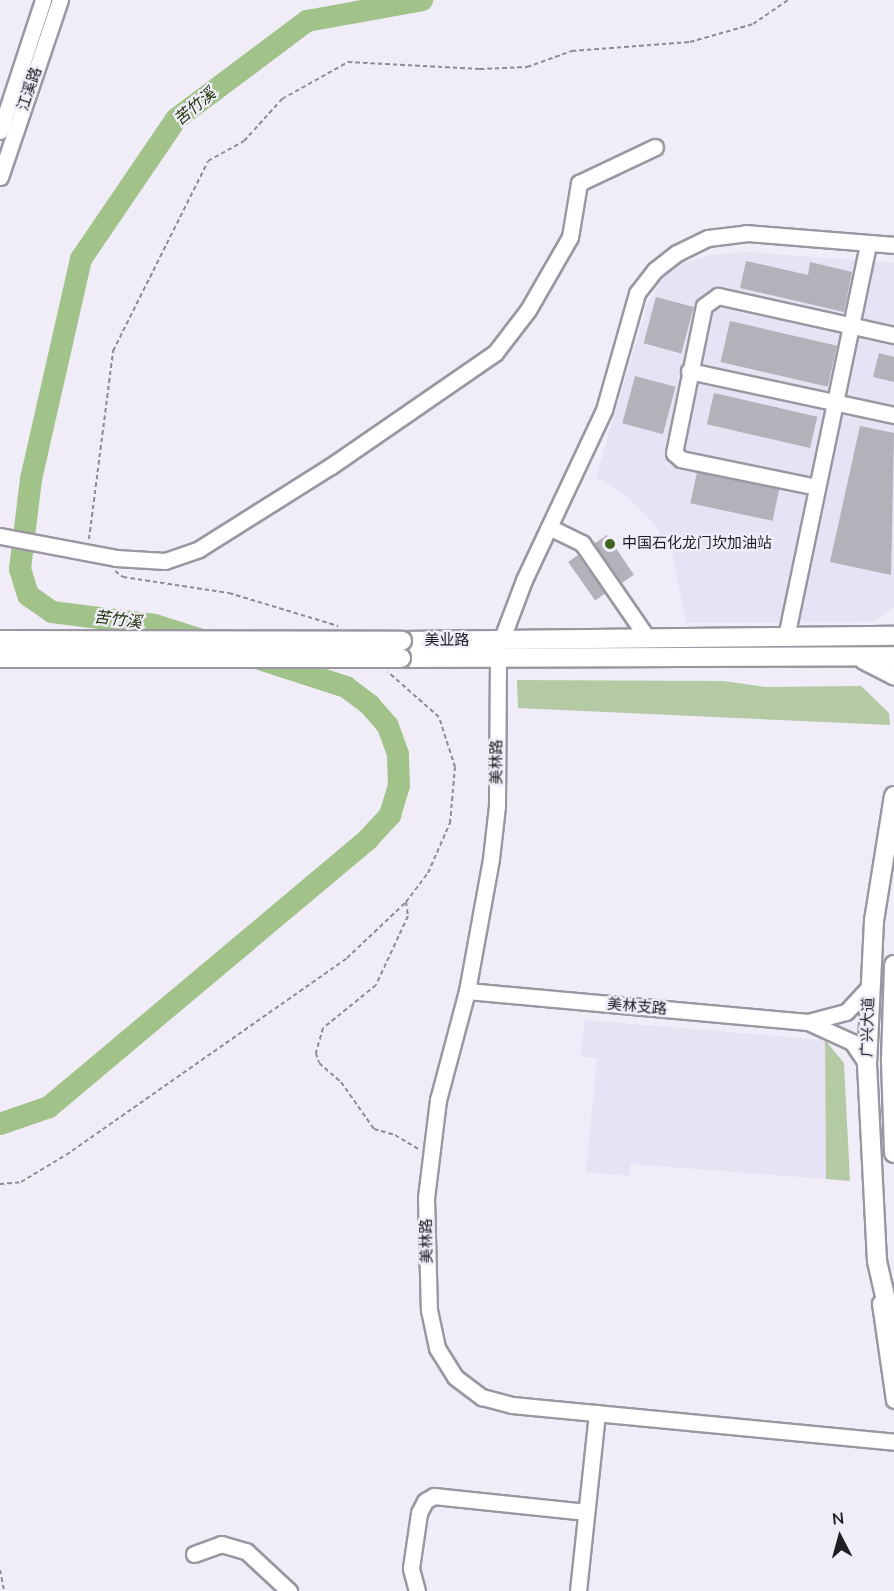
<!DOCTYPE html>
<meta charset="utf-8">
<style>
body{margin:0}
#map{position:relative;width:894px;height:1591px;overflow:hidden;background:#f0edf8;font-family:"Nunito Sans","Noto Sans SC",sans-serif}
div>[style]{position:absolute}
[style*='--x']{left:calc(var(--x)*1px);top:calc(var(--y)*1px);width:calc(var(--w)*1px);rotate:calc(var(--a)*1deg)}
.built>*{inset:0;background:#e7e2f4}
.green>*{inset:0;background:#b4caa4}
.river>*{height:22px;margin:-11px;padding:0 11px;transform-origin:11px;border-radius:11px;background:#a1c288}
.building>*{inset:0;background:#b3b1ba;transform-origin:0 0}
.path>*{height:2px;margin-top:-1px;transform-origin:0;background:repeating-linear-gradient(90deg,#8d8b93 0 4.5px,transparent 0 7.5px)}
.roads{filter:drop-shadow(2px 0 #9a97a1) drop-shadow(-2px 0 #9a97a1) drop-shadow(0 2px #9a97a1) drop-shadow(0 -2px #9a97a1)}
.minor>*{height:15px;margin:-7.5px;padding:0 7.5px;transform-origin:7.5px;border-radius:7.5px;background:#fff}
.major>*{height:18px;margin:-9px;padding:0 9px;transform-origin:9px;border-radius:9px;background:#fff}
.bridges{filter:drop-shadow(2px 0 #9a97a1) drop-shadow(-2px 0 #9a97a1) drop-shadow(0 2px #9a97a1) drop-shadow(0 -2px #9a97a1)}
.major-bridge>*{height:18px;margin:-9px;padding:0 9px;transform-origin:9px;border-radius:9px;background:#fff}
.dots>*{width:16px;height:16px;translate:-50% -50%;box-sizing:border-box;border:3px solid #f0edf8;border-radius:50%}
span{translate:-50% -50%;white-space:nowrap;text-align:center;line-height:1.15;-webkit-text-stroke:4.5px #f0edf8;paint-order:stroke}
.street-label{font-size:15px;color:#1f1e22}
.poi-label{font-size:15px;color:#1f1e22}
.left{translate:0 -50%;text-align:left}
.water-label{font-size:16px;color:#1d3207;font-style:italic}
.north{position:absolute;left:810px;top:1507px;width:60px;height:60px;-webkit-text-stroke:4px #f0edf8;paint-order:stroke;rotate:354deg;font-size:16px;font-weight:700;line-height:24px;text-align:center;color:#1f1e22}
.north::after{content:'';display:block;margin:auto;width:21px;height:27px;background:#1f1e22;clip-path:polygon(50% 0,100% 100%,50% 72%,0 100%)}
</style>
<div id="map">
<div class="built">
<i style="clip-path:polygon(747px 252px,894px 263px,894px 607px,872px 622px,686px 623px,672px 553px,654px 524px,628px 497px,596px 477px,648px 303px,662px 280px,680px 264px,711px 255px)"></i>
<i style="clip-path:polygon(585px 1020px,825px 1040px,826px 1179px,631px 1164px,629px 1176px,586px 1172px,597px 1059px,580px 1056px)"></i>
</div>
<div class="green">
<i style="clip-path:polygon(517px 680px,723px 681px,765px 687px,861px 686px,889px 713px,890px 725px,518px 708px)"></i>
<i style="clip-path:polygon(825px 1040px,844px 1063px,850px 1181px,826px 1179px)"></i>
</div>
<div class="river">
<i style="--x:205;--y:641;--w:52;--a:-162.3"></i>
<i style="--x:155;--y:625;--w:104;--a:-172.8"></i>
<i style="--x:52;--y:612;--w:29;--a:-145"></i>
<i style="--x:28;--y:595;--w:27;--a:-107"></i>
<i style="--x:20;--y:569;--w:91;--a:-83"></i>
<i style="--x:31;--y:479;--w:226;--a:-77.2"></i>
<i style="--x:81;--y:259;--w:169;--a:-55.8"></i>
<i style="--x:176;--y:119;--w:164;--a:-36.8"></i>
<i style="--x:307;--y:21;--w:117;--a:-10.3"></i>
<i style="--x:0;--y:1124;--w:52;--a:-19.1"></i>
<i style="--x:49;--y:1107;--w:417;--a:-40"></i>
<i style="--x:368;--y:839;--w:33;--a:-47"></i>
<i style="--x:390;--y:815;--w:30;--a:-73"></i>
<i style="--x:399;--y:786;--w:32;--a:-92"></i>
<i style="--x:398;--y:754;--w:30;--a:-110"></i>
<i style="--x:388;--y:726;--w:28;--a:-131"></i>
<i style="--x:370;--y:705;--w:30;--a:-143"></i>
<i style="--x:346;--y:687;--w:95;--a:-162.1"></i>
</div>
<div class="building">
<i style="clip-path:polygon(746px 261px,808px 275px,810px 262px,852px 272px,844px 312px,740px 288px)"></i>
<i style="left:656px;top:297px;width:39px;height:48px;rotate:15deg"></i>
<i style="left:730px;top:321px;width:110px;height:42px;rotate:13deg"></i>
<i style="clip-path:polygon(879px 353px,894px 357px,894px 382px,873px 377px)"></i>
<i style="left:635px;top:376px;width:42px;height:49px;rotate:15deg"></i>
<i style="left:714px;top:393px;width:106px;height:32px;rotate:13deg"></i>
<i style="clip-path:polygon(860px 426px,894px 433px,891px 575px,830px 562px)"></i>
<i style="left:697px;top:472px;width:84px;height:32px;rotate:12deg"></i>
<i style="left:607px;top:535px;width:48px;height:15px;rotate:56deg"></i>
<i style="left:578px;top:555px;width:47px;height:12px;rotate:55deg"></i>
</div>
<div class="path">
<i style="--x:89;--y:539;--w:190;--a:-82.7"></i>
<i style="--x:113;--y:351;--w:212;--a:-63.4"></i>
<i style="--x:208;--y:161;--w:41;--a:-29.1"></i>
<i style="--x:244;--y:141;--w:57;--a:-47.9"></i>
<i style="--x:282;--y:99;--w:76;--a:-29.3"></i>
<i style="--x:348;--y:62;--w:132;--a:3"></i>
<i style="--x:480;--y:69;--w:47;--a:-2.4"></i>
<i style="--x:527;--y:67;--w:48;--a:-19.6"></i>
<i style="--x:572;--y:51;--w:118;--a:-4.4"></i>
<i style="--x:690;--y:42;--w:66;--a:-15.9"></i>
<i style="--x:753;--y:24;--w:42;--a:-34.4"></i>
<i style="--x:115;--y:571;--w:10;--a:37"></i>
<i style="--x:123;--y:577;--w:107;--a:8.6"></i>
<i style="--x:229;--y:593;--w:114;--a:16.8"></i>
<i style="--x:406;--y:902;--w:14;--a:82"></i>
<i style="--x:408;--y:916;--w:76;--a:114.9"></i>
<i style="--x:376;--y:985;--w:68;--a:140.9"></i>
<i style="--x:323;--y:1028;--w:26;--a:106"></i>
<i style="--x:316;--y:1053;--w:10;--a:73"></i>
<i style="--x:319;--y:1063;--w:29;--a:41"></i>
<i style="--x:341;--y:1082;--w:57;--a:54.9"></i>
<i style="--x:374;--y:1129;--w:22;--a:16"></i>
<i style="--x:395;--y:1135;--w:27;--a:31"></i>
<i style="--x:0;--y:1184;--w:21;--a:-5"></i>
<i style="--x:21;--y:1182;--w:52;--a:-31"></i>
<i style="--x:66;--y:1155;--w:343;--a:-35"></i>
<i style="--x:347;--y:958;--w:81;--a:-43.5"></i>
<i style="--x:406;--y:902;--w:36;--a:-53"></i>
<i style="--x:428;--y:873;--w:55;--a:-66.3"></i>
<i style="--x:450;--y:823;--w:56;--a:-84.9"></i>
<i style="--x:455;--y:767;--w:52;--a:-107.7"></i>
<i style="--x:439;--y:717;--w:68;--a:-138.6"></i>
<i style="--x:0;--y:1570;--w:21;--a:79"></i>
</div>
<div class="roads">
<div class="minor">
<i style="--x:0;--y:131;--w:138;--a:-71.8"></i>
<i style="--x:0;--y:177;--w:187;--a:-71.3"></i>
<i style="--x:689;--y:371;--w:210;--a:12.1"></i>
<i style="--x:817;--y:487;--w:139;--a:-168.4"></i>
<i style="--x:681;--y:459;--w:9;--a:-139"></i>
<i style="--x:674;--y:453;--w:150;--a:-78.5"></i>
<i style="--x:704;--y:306;--w:17;--a:-36"></i>
<i style="--x:718;--y:296;--w:180;--a:12.5"></i>
<i style="--x:549;--y:527;--w:37;--a:26"></i>
<i style="--x:582;--y:543;--w:116;--a:55.5"></i>
<i style="--x:0;--y:536;--w:118;--a:10.7"></i>
<i style="--x:116;--y:558;--w:49;--a:3.5"></i>
<i style="--x:165;--y:561;--w:36;--a:-19"></i>
<i style="--x:199;--y:549;--w:156;--a:-32.2"></i>
<i style="--x:331;--y:466;--w:199;--a:-34.6"></i>
<i style="--x:495;--y:353;--w:54;--a:-52.5"></i>
<i style="--x:528;--y:310;--w:84;--a:-60.1"></i>
<i style="--x:570;--y:237;--w:55;--a:-80.5"></i>
<i style="--x:579;--y:183;--w:84;--a:-25.3"></i>
<i style="--x:786;--y:637;--w:402;--a:-78.2"></i>
<i style="--x:501;--y:641;--w:65;--a:-69.3"></i>
<i style="--x:524;--y:580;--w:188;--a:-64.8"></i>
<i style="--x:604;--y:410;--w:122;--a:-74.2"></i>
<i style="--x:637;--y:293;--w:29;--a:-52"></i>
<i style="--x:655;--y:270;--w:28;--a:-38"></i>
<i style="--x:677;--y:253;--w:34;--a:-26"></i>
<i style="--x:708;--y:238;--w:38;--a:-7"></i>
<i style="--x:746;--y:233;--w:148;--a:4.6"></i>
<i style="--x:498;--y:658;--w:148;--a:90.4"></i>
<i style="--x:497;--y:806;--w:53;--a:96.5"></i>
<i style="--x:491;--y:859;--w:134;--a:100.3"></i>
<i style="--x:467;--y:991;--w:113;--a:104.9"></i>
<i style="--x:438;--y:1100;--w:99;--a:97"></i>
<i style="--x:426;--y:1198;--w:112;--a:88.5"></i>
<i style="--x:429;--y:1310;--w:39;--a:78"></i>
<i style="--x:437;--y:1348;--w:34;--a:58"></i>
<i style="--x:455;--y:1377;--w:34;--a:37"></i>
<i style="--x:482;--y:1397;--w:31;--a:15"></i>
<i style="--x:512;--y:1405;--w:384;--a:5.5"></i>
<i style="--x:467;--y:991;--w:342;--a:5.2"></i>
<i style="--x:808;--y:1022;--w:39;--a:-15"></i>
<i style="--x:846;--y:1012;--w:35;--a:-47"></i>
<i style="--x:808;--y:1022;--w:48;--a:24.4"></i>
<i style="--x:852;--y:1042;--w:27;--a:56"></i>
<i style="--x:880;--y:1303;--w:98;--a:81.8"></i>
<i style="--x:194;--y:1554;--w:29;--a:-20"></i>
<i style="--x:221;--y:1544;--w:26;--a:16"></i>
<i style="--x:246;--y:1551;--w:59;--a:42.9"></i>
<i style="--x:417;--y:1591;--w:24;--a:-105"></i>
<i style="--x:411;--y:1568;--w:56;--a:-81.7"></i>
<i style="--x:419;--y:1513;--w:13;--a:-63"></i>
<i style="--x:425;--y:1501;--w:10;--a:-29"></i>
<i style="--x:434;--y:1496;--w:153;--a:6"></i>
<i style="--x:578;--y:1591;--w:179;--a:-83.9"></i>
</div>
<div class="major">
<i style="--x:402;--y:641;--w:492;--a:-0.6"></i>
<i style="--x:401;--y:658;--w:493;--a:-0.2"></i>
<i style="--x:864;--y:660;--w:34;--a:27"></i>
<i style="--x:894;--y:796;--w:127;--a:99.1"></i>
<i style="--x:874;--y:921;--w:143;--a:92.8"></i>
<i style="--x:867;--y:1064;--w:197;--a:87.1"></i>
<i style="--x:877;--y:1261;--w:77;--a:77.2"></i>
<i style="--x:894;--y:965;--w:96;--a:91.8"></i>
<i style="--x:891;--y:1061;--w:92;--a:88.1"></i>
</div>
</div>
<div class="bridges">
<div class="major-bridge">
<i style="--x:0;--y:640;--w:402;--a:0.1"></i>
<i style="--x:0;--y:658;--w:401;--a:0"></i>
</div>
</div>
<div class="dots">
<i style="left:610px;top:544px;background:#40641d"></i>
</div>
<div class="street-label">
<span style="left:30px;top:89px;rotate:-71deg">江溪路</span>
<span style="left:447px;top:641px">美业路</span>
<span style="left:497px;top:762px;rotate:-90deg">美林路</span>
<span style="left:637px;top:1007px;rotate:5deg">美林支路</span>
<span style="left:868px;top:1027px;rotate:-88deg">广兴大道</span>
<span style="left:427px;top:1241px;rotate:-91deg">美林路</span>
</div>
<div class="poi-label">
<span class="left" style="left:622px;top:544px">中国石化龙门坎加油站</span>
</div>
<div class="water-label">
<span style="left:195px;top:107px;rotate:-40deg">苦竹溪</span>
<span style="left:118px;top:620px;rotate:7deg">苦竹溪</span>
</div>
<div class="north">N</div>
</div>
